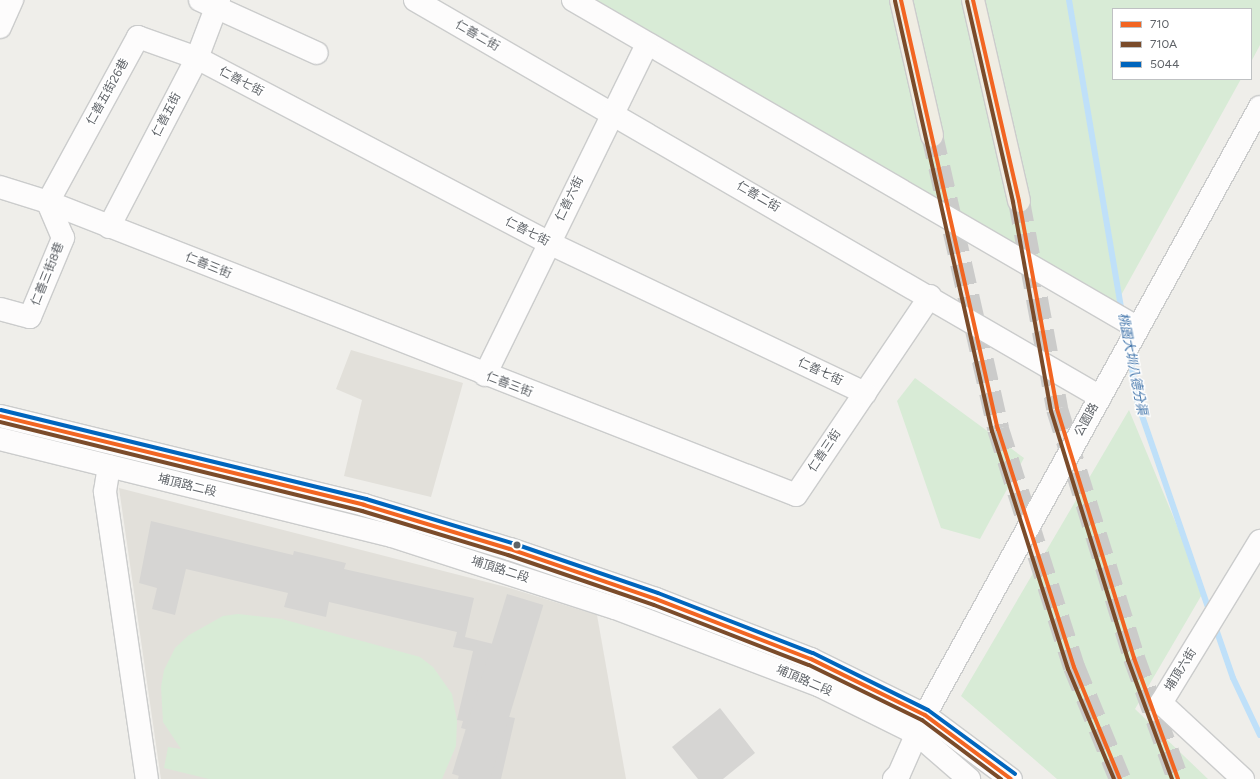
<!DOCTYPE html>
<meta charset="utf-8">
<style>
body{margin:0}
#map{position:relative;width:1260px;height:779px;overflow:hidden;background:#efeeea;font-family:Figtree,"Noto Sans TC",sans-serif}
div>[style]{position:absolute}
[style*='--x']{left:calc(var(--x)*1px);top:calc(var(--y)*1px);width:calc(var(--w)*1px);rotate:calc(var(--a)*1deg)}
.education>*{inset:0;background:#e2e0da}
.green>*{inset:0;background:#d8ebd6}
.stream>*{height:6px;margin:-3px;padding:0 3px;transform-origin:3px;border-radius:3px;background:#bfe0f9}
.building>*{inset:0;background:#d6d5d3;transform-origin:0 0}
.highway-tunnel>*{height:22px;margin-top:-11px;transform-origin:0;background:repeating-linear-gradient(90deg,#cbcbca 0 22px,transparent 0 33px)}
.roads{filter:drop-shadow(1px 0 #cbcccc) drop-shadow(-1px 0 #cbcccc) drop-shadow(0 1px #cbcccc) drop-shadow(0 -1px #cbcccc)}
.minor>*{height:22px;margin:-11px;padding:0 11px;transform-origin:11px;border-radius:11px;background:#fdfcfc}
.highway>*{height:22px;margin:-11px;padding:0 11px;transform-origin:11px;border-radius:11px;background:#f0ede3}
.bus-1>*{height:4px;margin:-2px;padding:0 2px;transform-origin:2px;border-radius:2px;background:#f26522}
.bus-2>*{height:4px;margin:-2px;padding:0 2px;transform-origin:2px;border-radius:2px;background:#7a4b2a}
.bus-3>*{height:4px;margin:-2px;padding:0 2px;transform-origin:2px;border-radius:2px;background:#0065bd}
.dots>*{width:11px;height:11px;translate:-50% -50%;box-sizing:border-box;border:2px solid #fff;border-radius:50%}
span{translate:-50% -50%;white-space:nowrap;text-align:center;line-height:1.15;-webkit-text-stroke:3px #fff;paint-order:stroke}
.street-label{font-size:12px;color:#5f6368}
.water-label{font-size:13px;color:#4174aa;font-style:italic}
.legend{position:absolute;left:1112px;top:8px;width:140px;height:72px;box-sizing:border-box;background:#fff;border:1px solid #bfc1c3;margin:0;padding:5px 7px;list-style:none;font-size:12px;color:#5f6368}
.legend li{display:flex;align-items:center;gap:8px;height:20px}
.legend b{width:20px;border:1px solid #bfc1c3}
</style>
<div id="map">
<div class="education">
<i style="clip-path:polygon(351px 350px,463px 383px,431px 497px,344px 476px,362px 400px,336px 389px)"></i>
<i style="clip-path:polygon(119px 488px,506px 587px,597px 615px,626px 779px,161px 779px)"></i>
</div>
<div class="green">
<i style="clip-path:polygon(596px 0,1260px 0,1260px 45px,1251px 62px,1251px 9px,1113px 9px,1113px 79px,1241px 79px,1114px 308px)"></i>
<i style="clip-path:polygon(915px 378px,1024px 458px,980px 539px,941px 528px,897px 401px)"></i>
<i style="clip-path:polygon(1129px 410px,1204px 591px,1135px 709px,1208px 779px,1057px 779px,961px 696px)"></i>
<i style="clip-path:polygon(238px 614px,282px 619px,420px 657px,433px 667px,452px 694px,457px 721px,456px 746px,442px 779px,209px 779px,164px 768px,168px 747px,181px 749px,163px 722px,161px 687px,164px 670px,175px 648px,189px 635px,223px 616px)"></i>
</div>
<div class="stream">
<i style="--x:1069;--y:0;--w:317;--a:80.4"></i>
<i style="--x:1130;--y:357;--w:48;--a:80.3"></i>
<i style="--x:1138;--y:404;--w:221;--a:71"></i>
<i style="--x:1215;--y:626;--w:55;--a:70.9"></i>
<i style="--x:1233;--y:678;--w:63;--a:64.7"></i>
</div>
<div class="building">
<i style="clip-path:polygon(151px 521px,293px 555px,294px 551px,346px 563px,344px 569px,474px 598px,465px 637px,513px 649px,498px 715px,515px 718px,501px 779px,458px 779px,469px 730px,461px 728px,463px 721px,457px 720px,473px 651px,453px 647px,457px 632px,329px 602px,326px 617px,284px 607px,288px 593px,186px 569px,175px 615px,152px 609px,157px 588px,139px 583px)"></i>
<i style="left:507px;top:594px;width:38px;height:188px;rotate:17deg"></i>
<i style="clip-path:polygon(720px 708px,755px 753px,723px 779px,698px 779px,672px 747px)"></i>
</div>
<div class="highway-tunnel">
<i style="--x:932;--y:135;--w:301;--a:77.3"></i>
<i style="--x:998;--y:429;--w:250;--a:72.3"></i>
<i style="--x:1074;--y:667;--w:121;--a:67.7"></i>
<i style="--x:1019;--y:201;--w:211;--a:79.6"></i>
<i style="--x:1057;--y:409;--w:261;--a:72.8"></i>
<i style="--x:1134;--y:658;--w:129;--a:70"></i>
</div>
<div class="roads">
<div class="minor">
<i style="--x:200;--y:0;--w:128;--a:24.4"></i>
<i style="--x:415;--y:0;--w:792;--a:30.09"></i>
<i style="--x:573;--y:0;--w:653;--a:30.14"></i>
<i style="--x:0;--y:27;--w:30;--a:-66"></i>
<i style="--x:0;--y:187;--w:50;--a:17.4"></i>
<i style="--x:48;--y:202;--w:803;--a:21.39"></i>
<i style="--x:796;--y:495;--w:240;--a:-56"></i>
<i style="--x:109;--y:227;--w:191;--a:-62.5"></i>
<i style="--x:197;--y:58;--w:62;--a:-69.2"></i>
<i style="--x:0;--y:309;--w:31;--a:15"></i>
<i style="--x:30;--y:317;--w:86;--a:-67.3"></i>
<i style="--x:63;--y:238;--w:39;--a:-113"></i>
<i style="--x:48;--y:202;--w:188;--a:-61.4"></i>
<i style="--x:138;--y:37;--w:63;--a:19.6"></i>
<i style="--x:197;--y:58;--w:398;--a:27.7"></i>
<i style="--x:549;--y:243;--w:350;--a:25.4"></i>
<i style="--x:485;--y:375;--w:369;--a:-63.9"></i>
<i style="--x:0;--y:416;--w:375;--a:13.7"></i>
<i style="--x:364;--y:505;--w:152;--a:16.8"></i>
<i style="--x:510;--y:549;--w:154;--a:18.9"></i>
<i style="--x:656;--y:599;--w:166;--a:21.2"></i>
<i style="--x:811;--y:659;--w:127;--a:26.2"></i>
<i style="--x:925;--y:715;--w:107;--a:36.7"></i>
<i style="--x:0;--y:439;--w:404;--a:13.9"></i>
<i style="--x:392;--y:536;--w:234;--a:17.9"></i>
<i style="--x:615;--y:608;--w:219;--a:20.8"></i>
<i style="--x:820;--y:686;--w:108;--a:26.3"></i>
<i style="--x:917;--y:734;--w:69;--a:40.9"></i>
<i style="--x:109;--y:466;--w:26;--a:99"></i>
<i style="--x:105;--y:492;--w:290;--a:81.7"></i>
<i style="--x:894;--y:779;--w:7;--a:-45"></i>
<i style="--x:899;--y:774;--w:64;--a:-66.2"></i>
<i style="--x:925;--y:715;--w:694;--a:-61.15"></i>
<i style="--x:1243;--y:779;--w:112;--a:-137.2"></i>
<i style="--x:1161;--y:703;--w:190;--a:-58.6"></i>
</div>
<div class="highway">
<i style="--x:901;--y:0;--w:139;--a:77.1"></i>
<i style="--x:973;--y:0;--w:206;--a:77.1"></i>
</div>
</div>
<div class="bus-1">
<i style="--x:901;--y:0;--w:440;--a:77.3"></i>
<i style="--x:998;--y:429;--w:250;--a:72.3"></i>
<i style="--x:1074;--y:667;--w:121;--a:67.7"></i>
<i style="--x:973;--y:0;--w:206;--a:77.1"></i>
<i style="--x:1019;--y:201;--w:211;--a:79.6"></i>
<i style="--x:1057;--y:409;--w:261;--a:72.8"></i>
<i style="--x:1134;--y:658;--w:129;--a:70"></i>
<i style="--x:0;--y:416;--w:375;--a:13.7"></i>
<i style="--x:364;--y:505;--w:152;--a:16.8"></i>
<i style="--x:510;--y:549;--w:154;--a:18.9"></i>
<i style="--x:656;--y:599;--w:166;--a:21.2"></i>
<i style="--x:811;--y:659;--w:127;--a:26.2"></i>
<i style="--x:925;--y:715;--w:107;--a:36.7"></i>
</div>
<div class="bus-2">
<i style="--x:895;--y:1;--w:441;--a:77.3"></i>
<i style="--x:992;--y:431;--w:250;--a:72.3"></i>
<i style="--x:1068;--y:669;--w:119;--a:67.3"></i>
<i style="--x:967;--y:1;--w:206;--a:77.1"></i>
<i style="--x:1013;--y:202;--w:212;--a:79.7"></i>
<i style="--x:1051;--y:411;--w:261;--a:72.8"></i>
<i style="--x:1128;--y:660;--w:127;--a:69.7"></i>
<i style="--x:0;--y:422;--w:373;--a:13.8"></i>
<i style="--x:362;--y:511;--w:152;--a:16.8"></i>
<i style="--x:508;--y:555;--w:154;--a:18.9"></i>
<i style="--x:654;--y:605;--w:166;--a:21.2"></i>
<i style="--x:809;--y:665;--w:126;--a:26"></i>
<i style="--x:922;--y:720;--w:99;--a:36.8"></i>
</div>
<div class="bus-3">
<i style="--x:1;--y:410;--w:376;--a:13.7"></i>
<i style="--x:366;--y:499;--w:152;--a:16.8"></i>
<i style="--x:512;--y:543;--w:154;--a:18.9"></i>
<i style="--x:658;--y:593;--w:166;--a:21.2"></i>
<i style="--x:813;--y:653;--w:128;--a:26.4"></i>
<i style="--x:928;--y:710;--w:108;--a:36.3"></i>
</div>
<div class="dots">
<i style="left:517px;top:545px;background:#5f6368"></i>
</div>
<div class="street-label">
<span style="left:477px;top:36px;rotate:30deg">仁善二街</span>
<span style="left:241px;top:82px;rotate:28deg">仁善七街</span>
<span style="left:108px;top:92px;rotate:-61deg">仁善五街26巷</span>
<span style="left:167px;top:115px;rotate:-63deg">仁善五街</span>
<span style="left:758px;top:197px;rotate:30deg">仁善二街</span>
<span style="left:570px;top:199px;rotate:-64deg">仁善六街</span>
<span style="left:527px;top:232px;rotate:27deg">仁善七街</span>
<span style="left:208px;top:266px;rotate:22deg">仁善三街</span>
<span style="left:48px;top:274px;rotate:-68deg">仁善三街8巷</span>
<span style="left:820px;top:372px;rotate:25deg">仁善七街</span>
<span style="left:509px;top:385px;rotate:21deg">仁善三街</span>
<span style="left:1087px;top:420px;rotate:-61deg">公園路</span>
<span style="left:825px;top:451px;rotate:-56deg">仁善三街</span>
<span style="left:187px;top:486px;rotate:14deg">埔頂路二段</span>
<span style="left:500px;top:570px;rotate:18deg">埔頂路二段</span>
<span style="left:1181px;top:670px;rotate:-58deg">埔頂六街</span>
<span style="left:804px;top:681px;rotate:23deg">埔頂路二段</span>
</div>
<div class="water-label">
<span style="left:1132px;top:364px;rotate:79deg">桃園大圳八德分渠</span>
</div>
<ul class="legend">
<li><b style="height:5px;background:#f26522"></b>710</li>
<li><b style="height:5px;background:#7a4b2a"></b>710A</li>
<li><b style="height:5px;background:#0065bd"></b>5044</li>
</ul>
</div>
